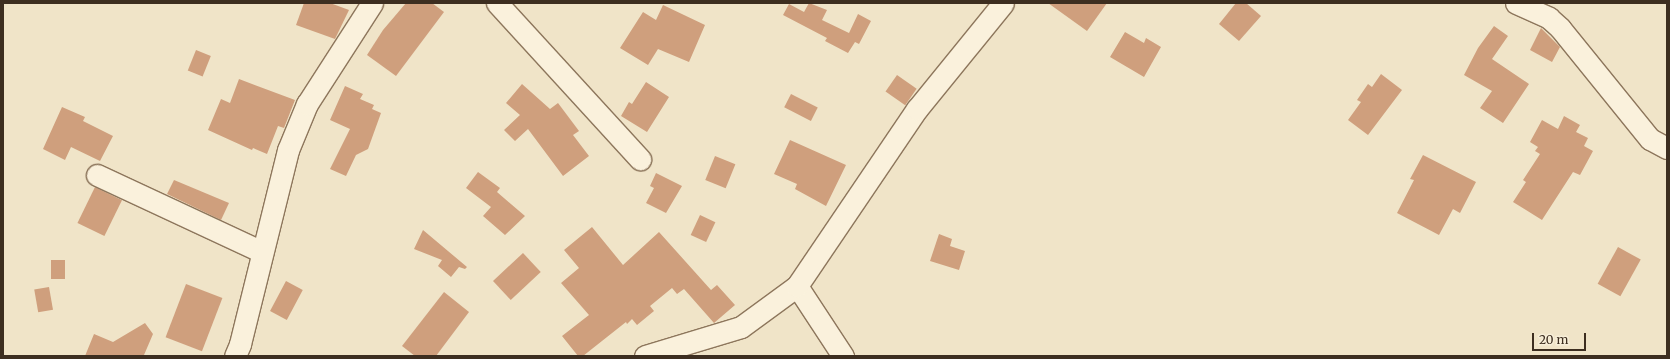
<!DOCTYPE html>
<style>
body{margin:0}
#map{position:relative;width:1670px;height:359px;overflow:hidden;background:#f0e4c8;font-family:Merriweather,serif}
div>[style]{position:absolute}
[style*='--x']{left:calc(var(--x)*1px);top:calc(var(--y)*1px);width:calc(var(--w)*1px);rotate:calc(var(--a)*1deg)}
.building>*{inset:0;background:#cf9f7d;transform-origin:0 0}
.roads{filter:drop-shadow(1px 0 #8d765c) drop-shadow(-1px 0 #8d765c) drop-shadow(0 1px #8d765c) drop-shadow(0 -1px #8d765c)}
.minor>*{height:21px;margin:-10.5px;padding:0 10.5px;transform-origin:10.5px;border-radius:10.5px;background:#faf1dc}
span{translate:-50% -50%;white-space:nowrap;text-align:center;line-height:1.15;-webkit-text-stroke:4px #f7eed8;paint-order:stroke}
.frame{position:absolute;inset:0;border:4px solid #3d2e20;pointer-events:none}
.scale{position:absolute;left:1532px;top:333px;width:54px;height:18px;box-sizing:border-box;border:2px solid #3d2e20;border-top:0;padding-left:5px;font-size:12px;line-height:14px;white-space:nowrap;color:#3d2e20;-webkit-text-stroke:3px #f7eed8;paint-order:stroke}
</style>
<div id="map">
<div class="building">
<i style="clip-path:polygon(304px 3px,330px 3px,349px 10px,335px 39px,296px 25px)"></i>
<i style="clip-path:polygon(406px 3px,432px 3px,444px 12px,396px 76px,367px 55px,383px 30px)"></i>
<i style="clip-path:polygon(809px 3px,827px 10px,822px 20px,849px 33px,858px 14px,871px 21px,859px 44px,855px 42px,848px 53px,825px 41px,827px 38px,783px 15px,789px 4px,804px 12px)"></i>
<i style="clip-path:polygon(1048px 3px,1107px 3px,1087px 31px)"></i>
<i style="clip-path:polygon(1236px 3px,1246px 3px,1261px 16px,1239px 41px,1219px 24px)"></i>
<i style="clip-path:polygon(663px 5px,705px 25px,689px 62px,658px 49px,648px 65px,620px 48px,643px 12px,656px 20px)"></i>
<i style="clip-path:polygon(1494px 26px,1508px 36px,1492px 59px,1529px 84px,1503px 123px,1480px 108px,1492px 91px,1464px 75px,1478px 48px)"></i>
<i style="clip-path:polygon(1541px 28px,1560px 47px,1552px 62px,1530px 50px)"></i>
<i style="clip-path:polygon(1125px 32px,1144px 43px,1146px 38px,1161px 47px,1144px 77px,1110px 57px)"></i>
<i style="left:196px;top:50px;width:16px;height:22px;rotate:22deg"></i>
<i style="clip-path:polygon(1381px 74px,1402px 90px,1368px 135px,1348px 120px,1361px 102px,1357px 100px,1368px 84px,1372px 87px)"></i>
<i style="left:897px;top:75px;width:24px;height:20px;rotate:35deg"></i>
<i style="clip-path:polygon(239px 79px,295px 100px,284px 128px,278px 126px,267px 154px,253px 148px,252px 150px,208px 130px,221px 99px,230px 103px)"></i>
<i style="clip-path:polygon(646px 82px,669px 97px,647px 132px,621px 116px,629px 102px,632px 104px)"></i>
<i style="clip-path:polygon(522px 84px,550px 109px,558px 103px,579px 131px,573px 135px,589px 156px,563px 176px,528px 129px,515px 141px,504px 130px,520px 115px,506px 103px)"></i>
<i style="clip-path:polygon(345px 86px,363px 94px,360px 99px,374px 105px,372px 109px,381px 113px,368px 149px,356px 155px,346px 176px,330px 169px,350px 129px,330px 120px)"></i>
<i style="left:791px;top:94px;width:30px;height:15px;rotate:27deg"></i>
<i style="clip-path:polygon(62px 107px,85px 117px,83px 121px,113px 136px,100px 161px,71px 147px,65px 160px,43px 149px)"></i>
<i style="clip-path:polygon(1564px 116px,1580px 125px,1576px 132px,1588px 138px,1584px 146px,1593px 151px,1580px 175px,1573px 172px,1542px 220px,1513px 202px,1526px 182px,1523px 180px,1540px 154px,1535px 151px,1538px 147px,1530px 142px,1542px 120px,1558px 129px)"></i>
<i style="clip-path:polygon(790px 140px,846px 165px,826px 206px,795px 189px,797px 184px,774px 174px)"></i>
<i style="clip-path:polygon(1423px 155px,1476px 182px,1460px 213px,1453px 209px,1439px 235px,1397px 213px,1414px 180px,1410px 179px)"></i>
<i style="left:715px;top:156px;width:22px;height:26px;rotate:22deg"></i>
<i style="clip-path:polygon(478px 172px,500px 188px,497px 192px,525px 216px,505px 235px,483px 216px,491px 207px,466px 188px)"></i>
<i style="clip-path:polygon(656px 173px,682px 186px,666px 213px,646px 203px,654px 188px,650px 186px)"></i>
<i style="clip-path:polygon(174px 180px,229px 203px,221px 220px,167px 194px)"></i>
<i style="left:95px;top:187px;width:30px;height:40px;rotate:26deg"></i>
<i style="left:700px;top:215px;width:17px;height:22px;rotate:25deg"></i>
<i style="clip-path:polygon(592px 227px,623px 265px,659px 232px,711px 290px,717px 285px,735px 305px,714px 323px,684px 289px,677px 294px,672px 288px,650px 306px,654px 311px,637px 325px,632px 319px,627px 324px,626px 322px,583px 356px,578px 356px,562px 336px,589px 315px,561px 283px,579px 268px,564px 250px)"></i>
<i style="clip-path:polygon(423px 230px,467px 267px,465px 269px,459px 267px,451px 277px,438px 266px,442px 260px,414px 249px)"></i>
<i style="clip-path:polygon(939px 234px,952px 239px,950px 246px,965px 251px,959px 270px,930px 261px)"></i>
<i style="left:1618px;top:247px;width:26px;height:42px;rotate:29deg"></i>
<i style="left:523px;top:253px;width:26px;height:41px;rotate:47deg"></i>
<i style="left:51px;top:260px;width:14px;height:19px"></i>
<i style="left:286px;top:281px;width:19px;height:34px;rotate:28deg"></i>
<i style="left:186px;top:284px;width:39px;height:57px;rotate:21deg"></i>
<i style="left:49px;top:287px;width:23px;height:15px;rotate:80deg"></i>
<i style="clip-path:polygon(444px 292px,469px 312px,436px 356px,415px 356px,402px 346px)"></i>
<i style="clip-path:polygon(145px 323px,153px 334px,144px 355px,146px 356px,85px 356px,94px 334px,113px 342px)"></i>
</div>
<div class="roads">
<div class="minor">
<i style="--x:497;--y:3;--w:212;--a:47.5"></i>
<i style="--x:1516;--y:3;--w:36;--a:24"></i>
<i style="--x:1549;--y:18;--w:15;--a:42"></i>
<i style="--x:1560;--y:28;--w:143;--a:51"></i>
<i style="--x:1650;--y:139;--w:19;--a:28"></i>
<i style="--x:97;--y:175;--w:182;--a:25"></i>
<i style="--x:797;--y:286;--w:84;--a:56.7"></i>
<i style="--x:235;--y:356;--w:13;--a:-67"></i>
<i style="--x:240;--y:344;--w:200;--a:-76.1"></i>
<i style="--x:288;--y:150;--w:50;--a:-67.6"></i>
<i style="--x:307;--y:104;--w:120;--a:-57.2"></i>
<i style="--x:645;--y:356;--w:100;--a:-16.8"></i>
<i style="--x:741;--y:327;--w:69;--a:-36.2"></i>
<i style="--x:797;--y:286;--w:214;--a:-55.9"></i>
<i style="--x:917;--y:109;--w:136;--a:-50.9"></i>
</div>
</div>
<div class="frame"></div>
<div class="scale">20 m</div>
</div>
